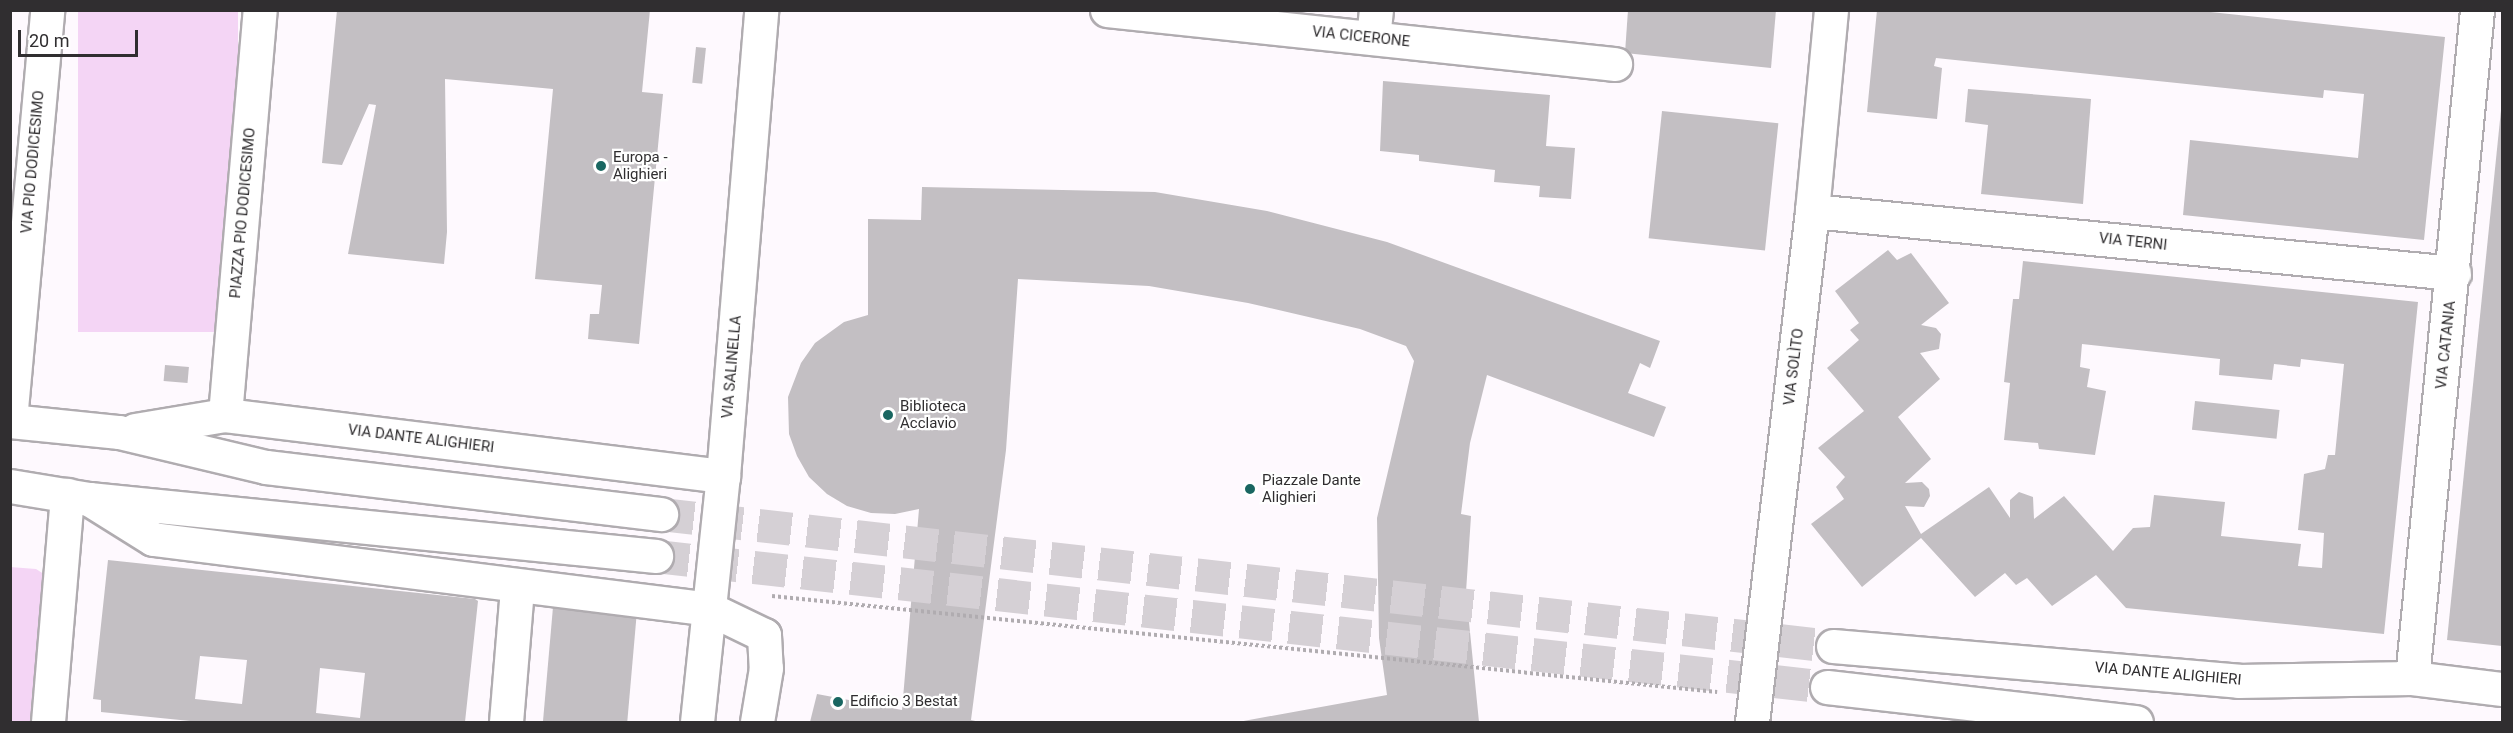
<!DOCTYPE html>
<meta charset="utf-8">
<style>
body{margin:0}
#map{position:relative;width:2513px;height:733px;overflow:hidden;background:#fef9fe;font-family:Roboto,sans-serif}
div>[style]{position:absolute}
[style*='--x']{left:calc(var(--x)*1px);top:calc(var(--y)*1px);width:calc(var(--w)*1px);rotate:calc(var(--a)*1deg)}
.green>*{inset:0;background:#f4d5f5;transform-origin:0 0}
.building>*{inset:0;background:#c3bfc3;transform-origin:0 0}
.minor-tunnel>*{height:33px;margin-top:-16.5px;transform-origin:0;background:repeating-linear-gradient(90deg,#d5d0d5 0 33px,transparent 0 49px)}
.path>*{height:4px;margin-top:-2px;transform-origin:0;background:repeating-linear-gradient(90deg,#b0acb0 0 3px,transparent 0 6px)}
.roads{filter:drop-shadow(2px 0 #b0acb0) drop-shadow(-2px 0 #b0acb0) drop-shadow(0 2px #b0acb0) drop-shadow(0 -2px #b0acb0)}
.minor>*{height:33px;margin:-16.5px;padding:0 16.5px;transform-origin:16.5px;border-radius:16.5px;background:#fff}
.dots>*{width:16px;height:16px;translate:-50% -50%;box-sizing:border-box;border:3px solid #fff;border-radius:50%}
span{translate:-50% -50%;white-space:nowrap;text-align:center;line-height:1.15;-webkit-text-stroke:4.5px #fff;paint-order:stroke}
.street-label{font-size:15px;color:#302e30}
.poi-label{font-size:15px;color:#302e30}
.left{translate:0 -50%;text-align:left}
.frame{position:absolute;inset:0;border:12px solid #302e30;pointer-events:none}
.scale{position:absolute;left:18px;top:30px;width:120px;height:27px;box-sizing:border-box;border:3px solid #302e30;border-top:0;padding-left:8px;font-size:18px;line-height:21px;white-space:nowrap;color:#302e30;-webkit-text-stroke:4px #fff;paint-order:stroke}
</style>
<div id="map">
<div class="green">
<i style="left:78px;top:11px;width:160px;height:321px"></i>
<i style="clip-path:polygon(10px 567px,36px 569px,47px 576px,33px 722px,11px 722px)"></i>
</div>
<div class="building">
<i style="clip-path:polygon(337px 10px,650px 10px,642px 92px,663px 94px,639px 344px,588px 339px,590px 314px,599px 314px,602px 285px,535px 279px,553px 89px,445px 79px,447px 232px,444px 264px,348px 254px,376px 105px,369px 104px,342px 165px,322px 163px)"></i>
<i style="clip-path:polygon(1628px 10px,1776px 10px,1771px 68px,1625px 53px)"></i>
<i style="clip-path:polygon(1877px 10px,2192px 10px,2445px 37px,2424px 240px,2183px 215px,2190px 140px,2358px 158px,2364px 94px,2324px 90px,2323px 98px,1936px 58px,1934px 66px,1942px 68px,1937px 119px,1867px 112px)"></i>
<i style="left:696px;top:47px;width:10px;height:36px;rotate:6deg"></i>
<i style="clip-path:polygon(1383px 81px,1550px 95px,1546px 146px,1575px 148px,1571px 199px,1539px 197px,1540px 186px,1494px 182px,1495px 170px,1419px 161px,1419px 155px,1380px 151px)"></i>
<i style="clip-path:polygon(1968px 89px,2091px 99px,2083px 204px,1981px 194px,1988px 125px,1965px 122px)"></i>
<i style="clip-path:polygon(2501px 110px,2502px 110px,2502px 646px,2447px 640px)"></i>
<i style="left:1662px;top:111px;width:117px;height:128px;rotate:6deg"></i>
<i style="clip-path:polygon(922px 187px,1155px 192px,1267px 211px,1387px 242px,1660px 341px,1650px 368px,1640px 363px,1628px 393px,1666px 407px,1654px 437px,1487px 375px,1470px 443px,1461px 514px,1471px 516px,1466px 592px,1479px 722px,1238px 722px,1387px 695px,1379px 638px,1377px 518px,1414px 361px,1406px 346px,1360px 329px,1248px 303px,1149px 286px,1018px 279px,1006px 450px,971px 720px,980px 722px,810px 722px,817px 694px,902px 710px,919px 509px,895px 514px,871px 513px,847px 506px,827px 494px,809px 477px,797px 456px,789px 434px,788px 397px,801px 363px,815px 343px,844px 322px,868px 315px,868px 219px,921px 220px)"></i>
<i style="clip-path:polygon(1888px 250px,1897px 260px,1911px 253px,1949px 303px,1921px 325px,1936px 328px,1941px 334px,1939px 349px,1920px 353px,1940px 379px,1898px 417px,1931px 459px,1905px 483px,1922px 482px,1929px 489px,1930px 496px,1924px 507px,1905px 506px,1921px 534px,1989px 487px,2010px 518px,2010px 500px,2019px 492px,2033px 497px,2034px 519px,2064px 496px,2113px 551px,2133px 528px,2150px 527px,2154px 495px,2225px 502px,2221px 536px,2301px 544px,2298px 566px,2322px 568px,2324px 533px,2298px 530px,2304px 474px,2325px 469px,2328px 455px,2335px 455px,2344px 364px,2301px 359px,2300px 367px,2274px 364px,2272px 380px,2219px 375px,2220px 359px,2082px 344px,2080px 367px,2090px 369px,2087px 387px,2106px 391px,2095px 455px,2039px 449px,2038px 443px,2004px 440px,2010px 383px,2004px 382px,2013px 299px,2019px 299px,2023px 261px,2418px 302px,2384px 634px,2126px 608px,2096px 575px,2052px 606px,2027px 578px,2016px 585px,2005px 573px,1975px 597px,1921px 538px,1862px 587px,1811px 524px,1844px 499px,1836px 487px,1845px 477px,1818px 448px,1864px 411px,1827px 368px,1859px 340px,1850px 330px,1859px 323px,1835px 291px)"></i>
<i style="left:165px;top:365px;width:24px;height:16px;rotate:5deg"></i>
<i style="left:2195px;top:401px;width:85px;height:29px;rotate:6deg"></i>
<i style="clip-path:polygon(evenodd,108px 560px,475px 599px,478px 601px,465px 722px,200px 722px,101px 712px,101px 700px,93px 699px,108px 560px,200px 656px,247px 660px,242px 704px,195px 699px,200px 656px,108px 560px,320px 668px,365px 673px,360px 718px,316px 713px,320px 668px)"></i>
<i style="left:553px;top:607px;width:84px;height:116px;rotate:5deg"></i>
</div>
<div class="minor-tunnel">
<i style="--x:661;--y:514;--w:1179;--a:6.43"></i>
<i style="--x:656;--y:556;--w:1178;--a:6.38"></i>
</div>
<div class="path">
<i style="--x:772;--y:596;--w:950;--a:5.8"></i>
</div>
<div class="roads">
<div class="minor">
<i style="--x:1107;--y:10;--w:511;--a:6.07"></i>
<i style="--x:1373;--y:38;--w:28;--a:-84"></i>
<i style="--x:1812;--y:211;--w:645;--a:5.52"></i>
<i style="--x:225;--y:415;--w:407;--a:-85.1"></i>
<i style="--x:10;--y:420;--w:412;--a:-84.8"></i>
<i style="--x:10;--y:421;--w:110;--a:5.8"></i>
<i style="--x:119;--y:432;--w:151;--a:13.4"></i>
<i style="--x:266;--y:467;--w:398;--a:6.8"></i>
<i style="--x:135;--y:430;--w:91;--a:-9.5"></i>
<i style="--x:225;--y:415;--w:502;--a:6.98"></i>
<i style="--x:10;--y:486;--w:80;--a:9.3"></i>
<i style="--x:89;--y:499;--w:570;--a:5.74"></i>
<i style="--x:89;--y:499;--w:75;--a:32"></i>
<i style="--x:153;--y:539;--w:561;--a:7.16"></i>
<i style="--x:710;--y:609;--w:60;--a:25.7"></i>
<i style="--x:764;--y:635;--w:33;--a:87"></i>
<i style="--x:766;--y:668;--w:55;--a:99.5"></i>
<i style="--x:1833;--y:646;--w:407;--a:4.9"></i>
<i style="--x:2238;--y:681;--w:174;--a:-1"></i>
<i style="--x:2412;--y:678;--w:91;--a:7"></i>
<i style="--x:2412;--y:678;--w:671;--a:-84.44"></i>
<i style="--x:1827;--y:687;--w:311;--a:6.5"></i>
<i style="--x:48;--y:722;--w:228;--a:-85.2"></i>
<i style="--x:506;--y:722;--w:134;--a:-85.3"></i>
<i style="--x:697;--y:722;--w:247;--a:-84"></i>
<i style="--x:723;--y:476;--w:468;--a:-85.3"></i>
<i style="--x:1752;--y:722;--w:515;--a:-83.3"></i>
<i style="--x:1812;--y:211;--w:202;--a:-84.6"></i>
</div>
</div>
<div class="dots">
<i style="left:601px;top:166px;background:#196661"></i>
<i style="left:888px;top:415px;background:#196661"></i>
<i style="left:1250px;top:489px;background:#196661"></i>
<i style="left:838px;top:702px;background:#196661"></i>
</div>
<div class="street-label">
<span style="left:1361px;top:37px;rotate:6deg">VIA CICERONE</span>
<span style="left:33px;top:162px;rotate:-85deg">VIA PIO DODICESIMO</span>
<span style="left:243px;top:213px;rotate:-85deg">PIAZZA PIO DODICESIMO</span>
<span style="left:2133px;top:242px;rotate:6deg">VIA TERNI</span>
<span style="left:2446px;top:345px;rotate:-84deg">VIA CATANIA</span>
<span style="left:732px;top:367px;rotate:-85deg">VIA SALINELLA</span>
<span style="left:1794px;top:367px;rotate:-83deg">VIA SOLÌTO</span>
<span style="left:421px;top:439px;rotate:7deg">VIA DANTE ALIGHIERI</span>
<span style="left:2168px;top:674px;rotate:5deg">VIA DANTE ALIGHIERI</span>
</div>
<div class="poi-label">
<span class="left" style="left:613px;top:166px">Europa -<br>Alighieri</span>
<span class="left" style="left:900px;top:415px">Biblioteca<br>Acclavio</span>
<span class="left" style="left:1262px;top:489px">Piazzale Dante<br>Alighieri</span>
<span class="left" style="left:850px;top:702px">Edificio 3 Bestat</span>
</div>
<div class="frame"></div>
<div class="scale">20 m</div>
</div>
